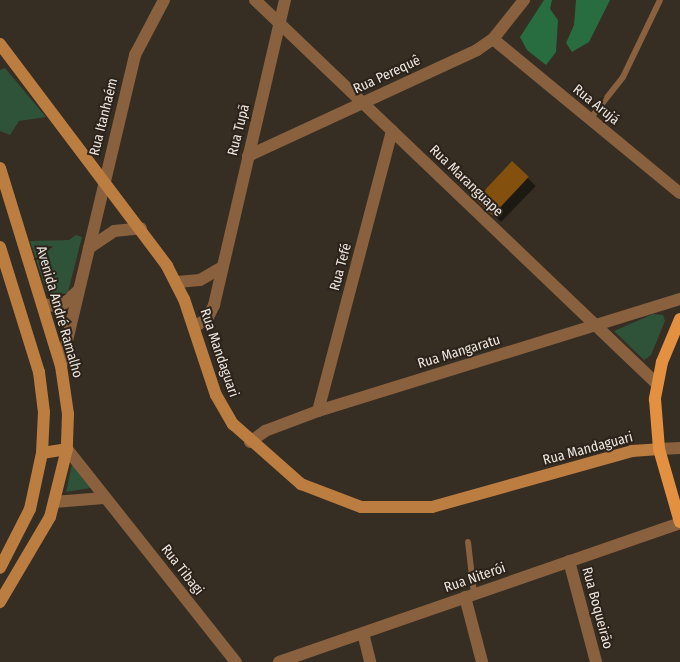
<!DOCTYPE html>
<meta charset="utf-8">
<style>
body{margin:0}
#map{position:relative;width:680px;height:662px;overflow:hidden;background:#362d23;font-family:"Fira Sans Condensed",sans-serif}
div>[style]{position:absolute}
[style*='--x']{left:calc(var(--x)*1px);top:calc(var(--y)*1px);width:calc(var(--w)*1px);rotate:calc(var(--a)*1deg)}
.green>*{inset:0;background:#2f5339}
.forest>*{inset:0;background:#286d3f}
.shadow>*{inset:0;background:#0007;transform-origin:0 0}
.building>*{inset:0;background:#83500e;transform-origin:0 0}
.lane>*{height:6px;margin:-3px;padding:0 3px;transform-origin:3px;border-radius:3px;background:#89613e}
.street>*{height:12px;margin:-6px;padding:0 6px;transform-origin:6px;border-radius:6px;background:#89613e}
.secondary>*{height:12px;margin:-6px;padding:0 6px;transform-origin:6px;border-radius:6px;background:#bc7d41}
.primary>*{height:12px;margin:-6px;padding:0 6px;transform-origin:6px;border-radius:6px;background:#e39141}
span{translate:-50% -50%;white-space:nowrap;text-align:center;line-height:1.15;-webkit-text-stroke:4px #2c231a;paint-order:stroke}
.street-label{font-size:14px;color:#ece6e0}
</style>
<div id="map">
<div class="green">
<i style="clip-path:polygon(5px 68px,46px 117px,19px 121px,10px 135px,0 131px,0 70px)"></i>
<i style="clip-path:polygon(76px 235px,82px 237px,68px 292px,54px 300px,47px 293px,30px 241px,69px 240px)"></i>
<i style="clip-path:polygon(653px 314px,663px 315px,665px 321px,651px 355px,644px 360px,614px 331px)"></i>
<i style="clip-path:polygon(72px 464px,90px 488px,66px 492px)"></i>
</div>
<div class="forest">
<i style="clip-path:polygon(544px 0,552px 0,550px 9px,558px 20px,556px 52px,546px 65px,527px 50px,520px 37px)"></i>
<i style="clip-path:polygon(576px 0,610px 0,589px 42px,572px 52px,566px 43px,574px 25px)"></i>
</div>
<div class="shadow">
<i style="left:512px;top:163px;width:33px;height:50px;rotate:44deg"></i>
</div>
<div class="building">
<i style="left:512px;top:161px;width:23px;height:53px;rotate:43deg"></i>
</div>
<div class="lane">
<i style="--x:590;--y:119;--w:53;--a:-51.8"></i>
<i style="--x:623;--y:77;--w:85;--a:-64.3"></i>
<i style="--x:468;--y:542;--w:52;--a:83.4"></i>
</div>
<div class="street">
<i style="--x:255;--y:0;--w:555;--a:43.68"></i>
<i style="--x:493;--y:39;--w:242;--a:39.5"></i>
<i style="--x:248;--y:156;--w:252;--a:-24.8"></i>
<i style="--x:477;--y:50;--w:19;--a:-35"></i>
<i style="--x:493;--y:39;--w:50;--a:-51.5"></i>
<i style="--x:89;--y:248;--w:30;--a:-34"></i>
<i style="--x:114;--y:231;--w:27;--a:-6"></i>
<i style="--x:177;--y:282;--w:23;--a:-5"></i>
<i style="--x:200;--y:280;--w:24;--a:-30"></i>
<i style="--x:42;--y:304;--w:18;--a:9"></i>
<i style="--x:60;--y:307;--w:24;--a:-42"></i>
<i style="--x:194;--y:327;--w:15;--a:-32"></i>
<i style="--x:207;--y:319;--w:16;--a:-63"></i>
<i style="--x:214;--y:305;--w:313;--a:-76.9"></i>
<i style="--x:61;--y:366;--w:320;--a:-76.6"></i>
<i style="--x:135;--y:55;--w:62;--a:-62.2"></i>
<i style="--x:318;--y:411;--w:290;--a:-75.2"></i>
<i style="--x:250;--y:442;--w:19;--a:-36"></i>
<i style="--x:265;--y:431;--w:57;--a:-20.7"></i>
<i style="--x:318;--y:411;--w:379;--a:-17.2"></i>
<i style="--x:67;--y:449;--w:272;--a:51.6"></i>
<i style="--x:659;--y:449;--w:21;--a:-3"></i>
<i style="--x:54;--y:502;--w:50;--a:-4.6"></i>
<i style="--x:569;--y:561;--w:105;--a:75"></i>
<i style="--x:465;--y:597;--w:67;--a:75.3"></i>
<i style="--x:363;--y:633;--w:30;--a:76"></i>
<i style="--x:279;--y:662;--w:424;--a:-19.1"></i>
</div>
<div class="secondary">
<i style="--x:0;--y:44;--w:278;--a:53"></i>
<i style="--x:167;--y:266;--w:37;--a:63"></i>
<i style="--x:184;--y:299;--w:101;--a:71.6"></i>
<i style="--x:216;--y:395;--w:34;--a:60"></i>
<i style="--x:233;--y:424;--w:91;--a:41.4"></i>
<i style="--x:301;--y:484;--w:64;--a:21"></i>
<i style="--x:361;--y:507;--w:71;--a:0"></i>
<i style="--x:432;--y:507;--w:208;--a:-15.6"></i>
<i style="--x:632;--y:451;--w:27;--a:-4"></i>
<i style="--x:0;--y:168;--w:207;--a:72.9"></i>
<i style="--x:61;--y:366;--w:49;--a:81.7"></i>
<i style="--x:68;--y:414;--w:35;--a:92"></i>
<i style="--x:67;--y:449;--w:70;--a:104"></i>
<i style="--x:50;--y:517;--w:99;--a:120.5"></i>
<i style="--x:0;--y:247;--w:131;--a:72.7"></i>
<i style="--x:39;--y:372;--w:40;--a:82.9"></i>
<i style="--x:44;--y:412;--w:41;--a:92.8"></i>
<i style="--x:42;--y:453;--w:57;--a:102.1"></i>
<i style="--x:30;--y:509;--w:66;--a:117"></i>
<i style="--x:42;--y:453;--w:25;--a:-9"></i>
</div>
<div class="primary">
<i style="--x:680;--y:319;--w:47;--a:112.7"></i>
<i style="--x:662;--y:362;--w:38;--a:101"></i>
<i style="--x:655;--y:399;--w:50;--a:85.4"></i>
<i style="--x:659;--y:449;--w:76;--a:74"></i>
</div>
<div class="street-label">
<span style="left:387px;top:75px;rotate:-25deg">Rua Perequê</span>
<span style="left:596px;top:105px;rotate:39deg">Rua Arujá</span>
<span style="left:104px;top:117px;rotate:-76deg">Rua Itanhaém</span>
<span style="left:239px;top:130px;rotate:-76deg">Rua Tupã</span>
<span style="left:466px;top:181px;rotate:44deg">Rua Maranguape</span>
<span style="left:341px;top:267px;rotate:-75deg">Rua Tefé</span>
<span style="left:59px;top:312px;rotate:74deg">Avenida André Ramalho</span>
<span style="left:459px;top:352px;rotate:-17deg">Rua Mangaratu</span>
<span style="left:219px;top:353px;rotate:71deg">Rua Mandaguari</span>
<span style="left:588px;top:449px;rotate:-15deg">Rua Mandaguari</span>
<span style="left:182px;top:570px;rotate:52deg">Rua Tibagi</span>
<span style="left:475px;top:578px;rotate:-19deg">Rua Niterói</span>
<span style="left:597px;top:608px;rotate:75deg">Rua Boqueirão</span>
</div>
</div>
